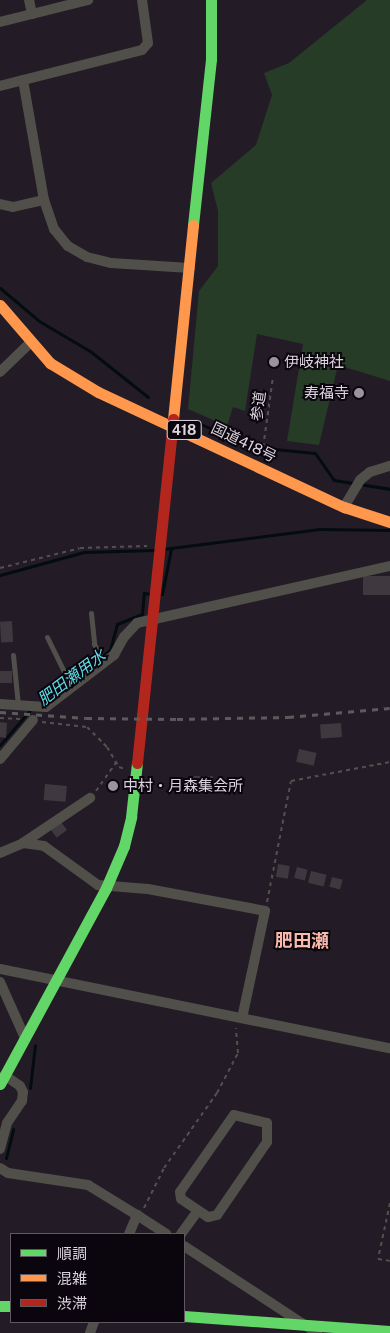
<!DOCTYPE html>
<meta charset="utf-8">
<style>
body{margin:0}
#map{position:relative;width:390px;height:1333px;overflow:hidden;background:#231c26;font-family:"Public Sans","Noto Sans JP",sans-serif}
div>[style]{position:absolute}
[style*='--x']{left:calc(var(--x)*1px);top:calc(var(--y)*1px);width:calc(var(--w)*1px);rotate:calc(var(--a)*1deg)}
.green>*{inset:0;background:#263c26}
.stream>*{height:3px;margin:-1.5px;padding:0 1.5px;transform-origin:1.5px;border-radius:1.5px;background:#030d0f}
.building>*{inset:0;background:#3f383f;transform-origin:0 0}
.path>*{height:2px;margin-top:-1px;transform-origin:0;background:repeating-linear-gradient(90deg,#53504f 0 4px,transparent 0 8px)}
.lane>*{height:5px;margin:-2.5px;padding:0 2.5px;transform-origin:2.5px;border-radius:2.5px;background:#514f49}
.street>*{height:10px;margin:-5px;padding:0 5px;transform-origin:5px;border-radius:5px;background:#514f49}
.fast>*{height:11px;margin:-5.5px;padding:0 5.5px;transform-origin:5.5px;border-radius:5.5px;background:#63d668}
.slow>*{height:11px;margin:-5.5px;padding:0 5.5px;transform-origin:5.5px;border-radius:5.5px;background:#ff974d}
.jam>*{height:11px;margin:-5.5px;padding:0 5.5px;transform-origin:5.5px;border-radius:5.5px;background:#b3261e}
.rail>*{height:3px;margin-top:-1.5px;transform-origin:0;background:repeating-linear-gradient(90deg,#5e595c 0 6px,transparent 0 12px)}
.dots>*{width:14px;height:14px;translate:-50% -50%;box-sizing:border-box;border:2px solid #0b060d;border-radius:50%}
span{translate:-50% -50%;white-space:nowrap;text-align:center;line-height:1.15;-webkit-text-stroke:4px #0b060d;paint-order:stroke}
.shield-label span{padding:1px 4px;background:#0b060d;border:1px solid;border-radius:4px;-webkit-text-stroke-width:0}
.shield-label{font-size:14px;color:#dcd4df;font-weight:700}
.poi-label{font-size:15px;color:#dcd4df}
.left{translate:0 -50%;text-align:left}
.right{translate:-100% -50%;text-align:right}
.street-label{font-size:15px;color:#dcd4df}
.water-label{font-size:16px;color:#5cdce7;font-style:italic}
.quarter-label{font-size:18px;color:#fab8ab;font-weight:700}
.legend{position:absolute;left:10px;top:1233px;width:175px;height:90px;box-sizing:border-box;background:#0b060d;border:1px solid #5f5861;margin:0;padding:6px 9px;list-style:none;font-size:15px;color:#dcd4df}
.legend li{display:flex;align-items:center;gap:10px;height:25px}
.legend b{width:25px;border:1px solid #5f5861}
</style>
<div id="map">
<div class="green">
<i style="clip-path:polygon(367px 0,390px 0,390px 381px,338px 365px,319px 445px,287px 441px,303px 344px,257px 334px,245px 411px,233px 407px,227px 426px,188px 409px,199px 291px,218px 266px,218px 211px,211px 183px,256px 145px,272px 95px,264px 73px,289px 63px)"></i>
</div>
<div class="stream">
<i style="--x:0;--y:288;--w:51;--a:40.2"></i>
<i style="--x:39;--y:321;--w:59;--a:30.5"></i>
<i style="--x:90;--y:351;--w:74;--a:38.4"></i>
<i style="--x:194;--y:421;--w:64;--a:23.8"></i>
<i style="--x:253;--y:447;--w:62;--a:5.5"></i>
<i style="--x:315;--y:453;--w:33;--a:55"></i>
<i style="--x:334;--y:480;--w:57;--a:9.1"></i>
<i style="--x:163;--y:549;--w:158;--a:-7.3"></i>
<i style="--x:320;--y:529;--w:69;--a:0.8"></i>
<i style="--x:0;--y:575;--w:87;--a:-15.3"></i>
<i style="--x:84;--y:552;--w:71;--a:-1.6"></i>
<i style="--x:158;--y:594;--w:4;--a:0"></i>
<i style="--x:162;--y:594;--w:46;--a:-78.7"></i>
<i style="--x:39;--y:704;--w:89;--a:-37.3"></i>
<i style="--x:110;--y:650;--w:27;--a:-75"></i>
<i style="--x:117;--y:624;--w:27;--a:-22"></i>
<i style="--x:142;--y:614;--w:21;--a:-85"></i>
<i style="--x:144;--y:593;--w:8;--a:7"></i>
<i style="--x:0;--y:745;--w:48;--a:-49.3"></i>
<i style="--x:30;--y:1088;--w:43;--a:-83.4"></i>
<i style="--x:6;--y:1158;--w:30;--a:-76"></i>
</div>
<div class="building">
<i style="left:390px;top:576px;width:19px;height:27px;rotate:90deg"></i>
<i style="left:12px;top:621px;width:21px;height:12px;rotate:87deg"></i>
<i style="left:0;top:671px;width:12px;height:12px"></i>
<i style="clip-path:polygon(0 722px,7px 723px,6px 738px,0 737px)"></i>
<i style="left:341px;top:723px;width:14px;height:21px;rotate:86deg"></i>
<i style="left:299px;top:749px;width:18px;height:13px;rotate:13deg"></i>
<i style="clip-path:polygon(188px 776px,204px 776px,204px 784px,188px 789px)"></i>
<i style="clip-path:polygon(207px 776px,213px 776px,213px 789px,208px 789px)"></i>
<i style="left:45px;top:784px;width:22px;height:16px;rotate:5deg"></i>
<i style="left:61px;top:822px;width:10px;height:13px;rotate:53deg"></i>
<i style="left:278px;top:864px;width:12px;height:13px;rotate:9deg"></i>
<i style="left:297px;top:867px;width:11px;height:11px;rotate:15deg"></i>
<i style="left:311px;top:871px;width:16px;height:12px;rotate:14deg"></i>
<i style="left:332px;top:877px;width:11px;height:10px;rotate:15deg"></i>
</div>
<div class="path">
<i style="--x:262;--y:455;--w:79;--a:-82"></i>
<i style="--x:0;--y:568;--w:82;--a:-14"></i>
<i style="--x:80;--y:548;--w:67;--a:-1.7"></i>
<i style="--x:0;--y:718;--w:20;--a:3"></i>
<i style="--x:42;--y:722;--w:45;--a:6.3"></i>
<i style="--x:87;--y:727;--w:28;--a:45"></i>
<i style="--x:107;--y:747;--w:23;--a:59"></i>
<i style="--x:119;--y:767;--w:6;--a:18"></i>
<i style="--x:96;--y:791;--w:35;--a:-55"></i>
<i style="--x:267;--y:902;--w:123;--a:-78.8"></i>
<i style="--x:291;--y:781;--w:101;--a:-10.9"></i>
<i style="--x:390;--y:1203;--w:57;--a:102.1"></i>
<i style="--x:378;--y:1259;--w:12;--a:9"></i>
<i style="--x:144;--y:1208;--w:45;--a:-63.4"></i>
<i style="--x:164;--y:1168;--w:92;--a:-54.8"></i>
<i style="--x:217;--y:1093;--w:45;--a:-62.3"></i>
<i style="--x:238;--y:1053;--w:25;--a:-95"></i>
</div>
<div class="lane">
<i style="--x:91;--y:613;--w:31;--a:84"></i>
<i style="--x:94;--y:644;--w:21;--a:61"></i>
<i style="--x:47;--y:637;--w:55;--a:63.9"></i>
<i style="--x:13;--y:655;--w:50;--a:84.3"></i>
</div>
<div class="street">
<i style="--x:32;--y:14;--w:58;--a:-14"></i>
<i style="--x:0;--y:22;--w:33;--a:-14"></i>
<i style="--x:32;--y:14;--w:14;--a:-102"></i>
<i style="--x:23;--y:80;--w:122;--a:80.1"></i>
<i style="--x:0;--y:86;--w:146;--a:-14.2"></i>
<i style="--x:142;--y:50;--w:9;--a:-49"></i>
<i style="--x:148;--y:43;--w:43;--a:-97.9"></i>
<i style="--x:0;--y:204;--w:13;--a:13"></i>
<i style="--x:13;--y:207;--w:32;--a:-13"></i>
<i style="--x:44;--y:200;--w:31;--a:71"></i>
<i style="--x:54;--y:229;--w:22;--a:51"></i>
<i style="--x:68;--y:246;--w:22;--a:30"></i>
<i style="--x:87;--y:257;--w:25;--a:14"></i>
<i style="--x:111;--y:263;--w:79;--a:3.6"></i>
<i style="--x:0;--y:372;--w:43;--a:-44.1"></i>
<i style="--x:344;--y:507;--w:31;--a:-59"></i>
<i style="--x:360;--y:480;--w:13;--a:-39"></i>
<i style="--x:370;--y:472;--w:21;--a:-17"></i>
<i style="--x:0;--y:704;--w:46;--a:3.7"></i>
<i style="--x:46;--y:707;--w:86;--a:-37.4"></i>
<i style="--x:114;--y:655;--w:21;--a:-61"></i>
<i style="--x:124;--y:637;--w:19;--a:-47"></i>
<i style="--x:137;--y:623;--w:259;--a:-12.7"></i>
<i style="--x:0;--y:759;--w:51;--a:-49.8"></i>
<i style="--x:23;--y:843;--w:81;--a:-33.9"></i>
<i style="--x:0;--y:853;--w:25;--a:-23"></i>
<i style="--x:23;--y:843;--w:21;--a:8"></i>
<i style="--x:44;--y:846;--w:67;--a:35.8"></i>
<i style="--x:98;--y:885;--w:50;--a:4.6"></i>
<i style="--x:148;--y:889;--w:119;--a:10.6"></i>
<i style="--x:265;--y:911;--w:109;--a:102.1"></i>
<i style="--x:0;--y:969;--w:398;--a:11.5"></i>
<i style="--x:0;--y:982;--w:61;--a:65.9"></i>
<i style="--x:234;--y:1115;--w:34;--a:14"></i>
<i style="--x:267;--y:1123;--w:19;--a:90"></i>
<i style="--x:267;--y:1142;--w:88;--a:124.4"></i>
<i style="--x:217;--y:1215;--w:9;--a:167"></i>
<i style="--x:208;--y:1217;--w:32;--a:-146"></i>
<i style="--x:181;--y:1199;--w:7;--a:-98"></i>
<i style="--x:180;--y:1192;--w:94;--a:-55"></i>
<i style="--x:0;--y:1149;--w:27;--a:-75"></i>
<i style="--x:7;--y:1123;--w:27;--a:-56"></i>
<i style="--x:22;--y:1101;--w:9;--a:-84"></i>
<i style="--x:23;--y:1092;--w:7;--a:-117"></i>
<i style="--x:20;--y:1086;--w:19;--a:-145"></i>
<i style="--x:0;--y:1168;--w:9;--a:32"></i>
<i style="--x:8;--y:1173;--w:81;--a:8.5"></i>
<i style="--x:88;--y:1185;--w:61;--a:31.6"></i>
<i style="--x:137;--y:1215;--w:35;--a:33"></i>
<i style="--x:129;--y:1234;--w:21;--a:-67"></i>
<i style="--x:181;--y:1234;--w:29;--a:-54"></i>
<i style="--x:184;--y:1246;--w:159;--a:33.2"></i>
<i style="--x:90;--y:1333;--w:12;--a:-70"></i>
</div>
<div class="fast">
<i style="--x:193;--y:225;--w:167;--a:-83.8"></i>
<i style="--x:211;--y:59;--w:59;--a:-90"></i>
<i style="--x:0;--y:1084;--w:223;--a:-61.6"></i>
<i style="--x:106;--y:888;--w:46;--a:-66.8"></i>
<i style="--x:124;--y:846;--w:30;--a:-76"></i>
<i style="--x:131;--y:817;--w:54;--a:-83.7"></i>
<i style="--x:0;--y:1306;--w:11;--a:0"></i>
<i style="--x:184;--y:1316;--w:207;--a:4.2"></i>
</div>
<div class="slow">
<i style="--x:0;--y:305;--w:77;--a:49.2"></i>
<i style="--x:50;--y:363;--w:56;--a:31.1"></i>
<i style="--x:98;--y:392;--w:272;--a:25.1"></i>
<i style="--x:344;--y:507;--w:48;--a:18.1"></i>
<i style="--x:173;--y:419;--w:195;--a:-84.1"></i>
</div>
<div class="jam">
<i style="--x:137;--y:763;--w:346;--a:-84"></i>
</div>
<div class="rail">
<i style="--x:0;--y:712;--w:86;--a:4"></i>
<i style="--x:86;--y:718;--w:91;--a:0.6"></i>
<i style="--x:177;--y:719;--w:111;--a:-1"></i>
<i style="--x:288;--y:717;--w:102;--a:-5"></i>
</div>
<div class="dots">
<i style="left:274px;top:362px;background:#9b949e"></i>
<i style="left:359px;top:393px;background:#9b949e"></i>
<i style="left:113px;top:786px;background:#9b949e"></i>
</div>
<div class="shield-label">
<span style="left:184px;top:430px">418</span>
</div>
<div class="poi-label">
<span class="left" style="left:284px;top:362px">伊岐神社</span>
<span class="right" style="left:349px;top:393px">寿福寺</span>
<span class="left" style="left:123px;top:786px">中村・月森集会所</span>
</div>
<div class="street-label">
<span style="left:258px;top:406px;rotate:-82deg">参道</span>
<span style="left:244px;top:442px;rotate:26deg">国道418号</span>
</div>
<div class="water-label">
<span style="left:72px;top:678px;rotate:-37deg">肥田瀬用水</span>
</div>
<div class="quarter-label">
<span style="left:302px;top:941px">肥田瀬</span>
</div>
<ul class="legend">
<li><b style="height:6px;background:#63d668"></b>順調</li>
<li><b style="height:6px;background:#ff974d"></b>混雑</li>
<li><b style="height:6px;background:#b3261e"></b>渋滞</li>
</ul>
</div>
